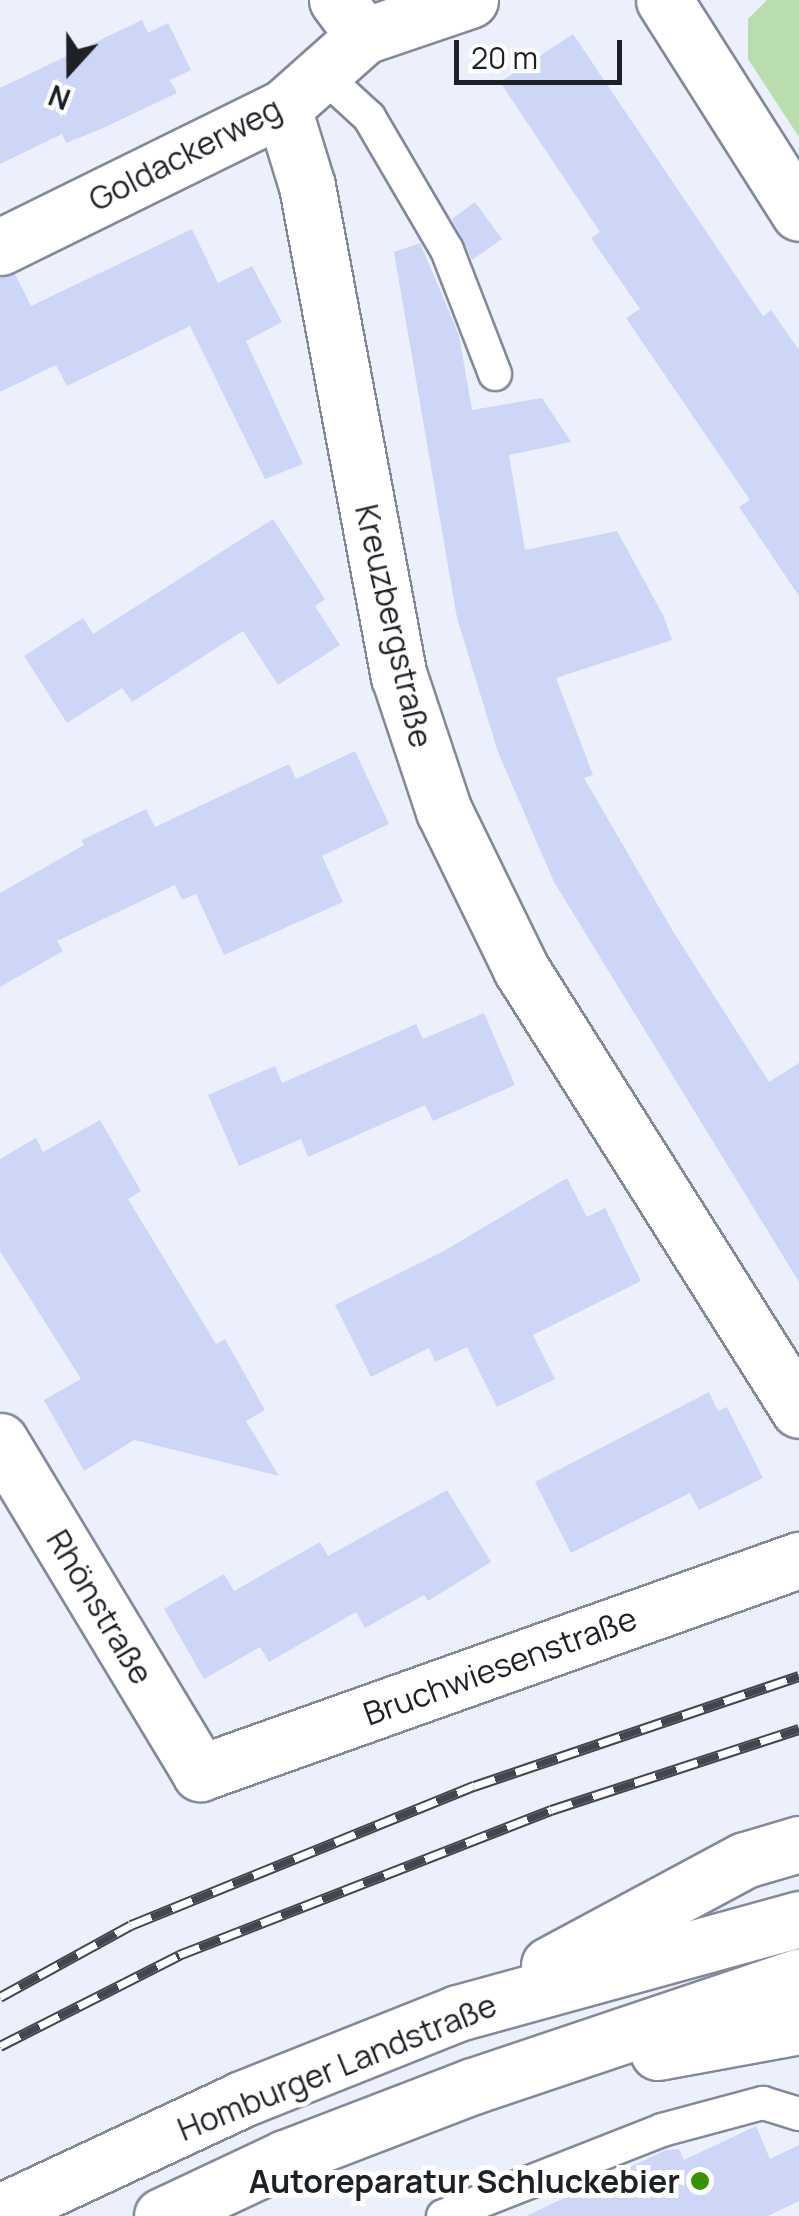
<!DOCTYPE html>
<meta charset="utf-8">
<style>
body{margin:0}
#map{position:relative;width:799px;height:2216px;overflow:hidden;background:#eceffc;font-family:Manrope,sans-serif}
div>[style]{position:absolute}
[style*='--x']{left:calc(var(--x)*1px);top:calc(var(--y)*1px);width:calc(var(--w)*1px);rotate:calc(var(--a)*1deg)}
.green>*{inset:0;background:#baddae}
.building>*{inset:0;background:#ced6f7}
.roads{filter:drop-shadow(2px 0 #83889b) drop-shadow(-2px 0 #83889b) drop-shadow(0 2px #83889b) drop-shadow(0 -2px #83889b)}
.service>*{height:32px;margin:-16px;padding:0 16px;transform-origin:16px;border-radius:16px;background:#fff}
.minor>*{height:55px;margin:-27.5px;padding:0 27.5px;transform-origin:27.5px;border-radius:27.5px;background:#fff}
.secondary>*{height:55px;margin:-27.5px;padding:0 27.5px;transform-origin:27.5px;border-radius:27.5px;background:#fff}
.rail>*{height:11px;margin-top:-5.5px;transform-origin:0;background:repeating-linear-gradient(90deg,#fff 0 22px,#43464e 0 44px);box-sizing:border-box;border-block:2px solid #43464e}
.dots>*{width:28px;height:28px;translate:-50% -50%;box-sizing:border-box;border:5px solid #fff;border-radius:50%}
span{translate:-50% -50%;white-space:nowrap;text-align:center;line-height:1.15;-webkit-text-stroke:10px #fff;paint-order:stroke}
.street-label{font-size:32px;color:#1e2027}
.poi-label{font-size:32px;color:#1e2027;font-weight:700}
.right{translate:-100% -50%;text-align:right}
.north{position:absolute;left:20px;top:20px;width:100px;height:100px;-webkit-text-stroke:8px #fff;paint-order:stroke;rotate:201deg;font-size:28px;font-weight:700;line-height:40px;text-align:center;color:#1e2027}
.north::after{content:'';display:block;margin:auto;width:35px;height:45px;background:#1e2027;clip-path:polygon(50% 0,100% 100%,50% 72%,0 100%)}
.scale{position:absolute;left:454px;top:40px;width:168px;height:45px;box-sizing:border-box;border:5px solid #1e2027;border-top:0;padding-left:12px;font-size:30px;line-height:35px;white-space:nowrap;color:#1e2027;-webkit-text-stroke:8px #fff;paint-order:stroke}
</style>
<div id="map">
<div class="green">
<i style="clip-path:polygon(767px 0,799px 0,799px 137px,748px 59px,748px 19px)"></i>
</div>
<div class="building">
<i style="clip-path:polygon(142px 20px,148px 33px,168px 23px,191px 70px,170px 80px,177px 93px,101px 129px,66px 143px,62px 134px,0 164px,0 88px)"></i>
<i style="clip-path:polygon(573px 34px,763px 316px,771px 310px,799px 350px,799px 596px,739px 507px,750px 500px,626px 318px,640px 309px,591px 238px,600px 232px,500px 82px)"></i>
<i style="clip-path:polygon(475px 202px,502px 239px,472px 260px,452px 219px)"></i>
<i style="clip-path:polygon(192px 229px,218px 283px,252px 266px,282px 322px,246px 341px,303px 464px,265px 479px,190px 326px,67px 386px,56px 365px,0 392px,0 278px,15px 274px,31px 306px)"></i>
<i style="clip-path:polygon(420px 243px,459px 335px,472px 410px,542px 398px,571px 442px,509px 455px,525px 550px,617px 531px,663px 615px,672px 640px,556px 678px,593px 775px,584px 778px,674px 933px,769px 1082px,799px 1063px,799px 1282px,554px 882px,498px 752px,457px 618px,394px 252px)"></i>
<i style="clip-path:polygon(273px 519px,325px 599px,315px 606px,340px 645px,278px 685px,243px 631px,132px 702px,122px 688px,67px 723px,24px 656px,83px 618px,93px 634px)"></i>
<i style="clip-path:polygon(355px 751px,389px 824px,322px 856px,343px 902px,224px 955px,196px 894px,182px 900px,175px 885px,57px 941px,63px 951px,0 987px,0 893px,84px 845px,82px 840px,146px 809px,155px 827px,289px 764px,296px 779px)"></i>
<i style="clip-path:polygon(484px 1013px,515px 1085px,433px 1121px,425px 1105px,308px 1157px,301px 1139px,239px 1166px,208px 1095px,275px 1066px,282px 1083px,416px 1024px,423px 1039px)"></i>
<i style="clip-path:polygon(100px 1120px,141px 1191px,128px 1199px,216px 1344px,225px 1339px,265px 1410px,246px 1421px,279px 1476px,134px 1440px,84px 1471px,44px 1400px,81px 1379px,0 1251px,0 1159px,36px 1138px,43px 1152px)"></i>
<i style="clip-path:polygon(567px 1178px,587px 1217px,605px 1208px,641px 1281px,533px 1335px,555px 1379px,497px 1407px,467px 1347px,435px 1362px,429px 1348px,371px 1377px,335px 1305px,442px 1252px)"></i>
<i style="clip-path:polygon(709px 1392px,718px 1411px,727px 1407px,763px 1478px,699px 1510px,690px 1493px,571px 1553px,535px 1482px)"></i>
<i style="clip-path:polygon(447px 1490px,491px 1562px,428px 1601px,424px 1595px,365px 1628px,356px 1612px,269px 1662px,260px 1647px,204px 1679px,164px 1609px,224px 1574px,234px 1591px,320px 1542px,328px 1556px)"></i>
<i style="clip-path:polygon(756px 2126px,770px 2159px,799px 2145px,799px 2201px,768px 2216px,526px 2216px,666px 2150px,679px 2149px,684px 2160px)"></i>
</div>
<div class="roads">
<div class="service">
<i style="--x:322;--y:74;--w:64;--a:42.5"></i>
<i style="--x:369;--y:117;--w:154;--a:59.6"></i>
<i style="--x:447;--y:250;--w:133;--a:68.8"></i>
<i style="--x:443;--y:2216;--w:235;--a:-21.4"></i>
<i style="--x:662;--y:2130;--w:105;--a:-15"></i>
<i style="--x:763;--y:2103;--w:38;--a:17"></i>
</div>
<div class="minor">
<i style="--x:337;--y:0;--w:45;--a:53.1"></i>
<i style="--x:664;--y:0;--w:252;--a:57.6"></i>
<i style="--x:283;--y:108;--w:82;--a:72.9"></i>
<i style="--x:307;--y:186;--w:499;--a:79.4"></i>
<i style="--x:399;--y:676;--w:142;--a:71.6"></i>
<i style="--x:444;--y:811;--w:176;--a:64"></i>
<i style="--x:521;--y:969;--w:521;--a:57.77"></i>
<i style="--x:0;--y:247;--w:315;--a:-26.2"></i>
<i style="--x:283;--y:108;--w:108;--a:-41.6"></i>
<i style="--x:364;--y:36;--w:112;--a:-18.8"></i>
<i style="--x:0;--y:1441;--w:388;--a:58.9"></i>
<i style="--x:200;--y:1773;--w:636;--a:-19.58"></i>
</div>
<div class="secondary">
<i style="--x:549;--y:1965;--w:222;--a:-28.2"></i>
<i style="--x:745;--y:1860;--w:56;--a:-16.5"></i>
<i style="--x:658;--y:2052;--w:143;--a:-10.4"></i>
<i style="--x:0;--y:2212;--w:267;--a:-25"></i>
<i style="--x:242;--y:2099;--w:232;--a:-21.7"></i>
<i style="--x:458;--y:2013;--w:354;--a:-15.4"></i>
<i style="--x:162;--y:2216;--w:136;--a:-25.2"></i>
<i style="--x:285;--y:2158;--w:201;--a:-21"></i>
<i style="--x:473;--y:2086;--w:344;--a:-18.6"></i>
</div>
</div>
<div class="rail">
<i style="--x:0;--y:1997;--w:149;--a:-28.8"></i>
<i style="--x:131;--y:1925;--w:370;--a:-22.1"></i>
<i style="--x:474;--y:1786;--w:343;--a:-18.7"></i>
<i style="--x:0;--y:2046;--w:201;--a:-26.9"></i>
<i style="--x:179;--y:1955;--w:399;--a:-21.3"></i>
<i style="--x:551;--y:1810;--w:261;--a:-18.1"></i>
</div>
<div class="dots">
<i style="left:700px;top:2181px;background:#399202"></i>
</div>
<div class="street-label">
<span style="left:185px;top:154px;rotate:-27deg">Goldackerweg</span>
<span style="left:394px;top:626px;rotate:77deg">Kreuzbergstraße</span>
<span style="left:100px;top:1607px;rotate:59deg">Rhönstraße</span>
<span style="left:500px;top:1666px;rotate:-20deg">Bruchwiesenstraße</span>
<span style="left:337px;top:2067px;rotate:-22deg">Homburger Landstraße</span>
</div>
<div class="poi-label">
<span class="right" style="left:680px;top:2181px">Autoreparatur Schluckebier</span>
</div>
<div class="north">N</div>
<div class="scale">20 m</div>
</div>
